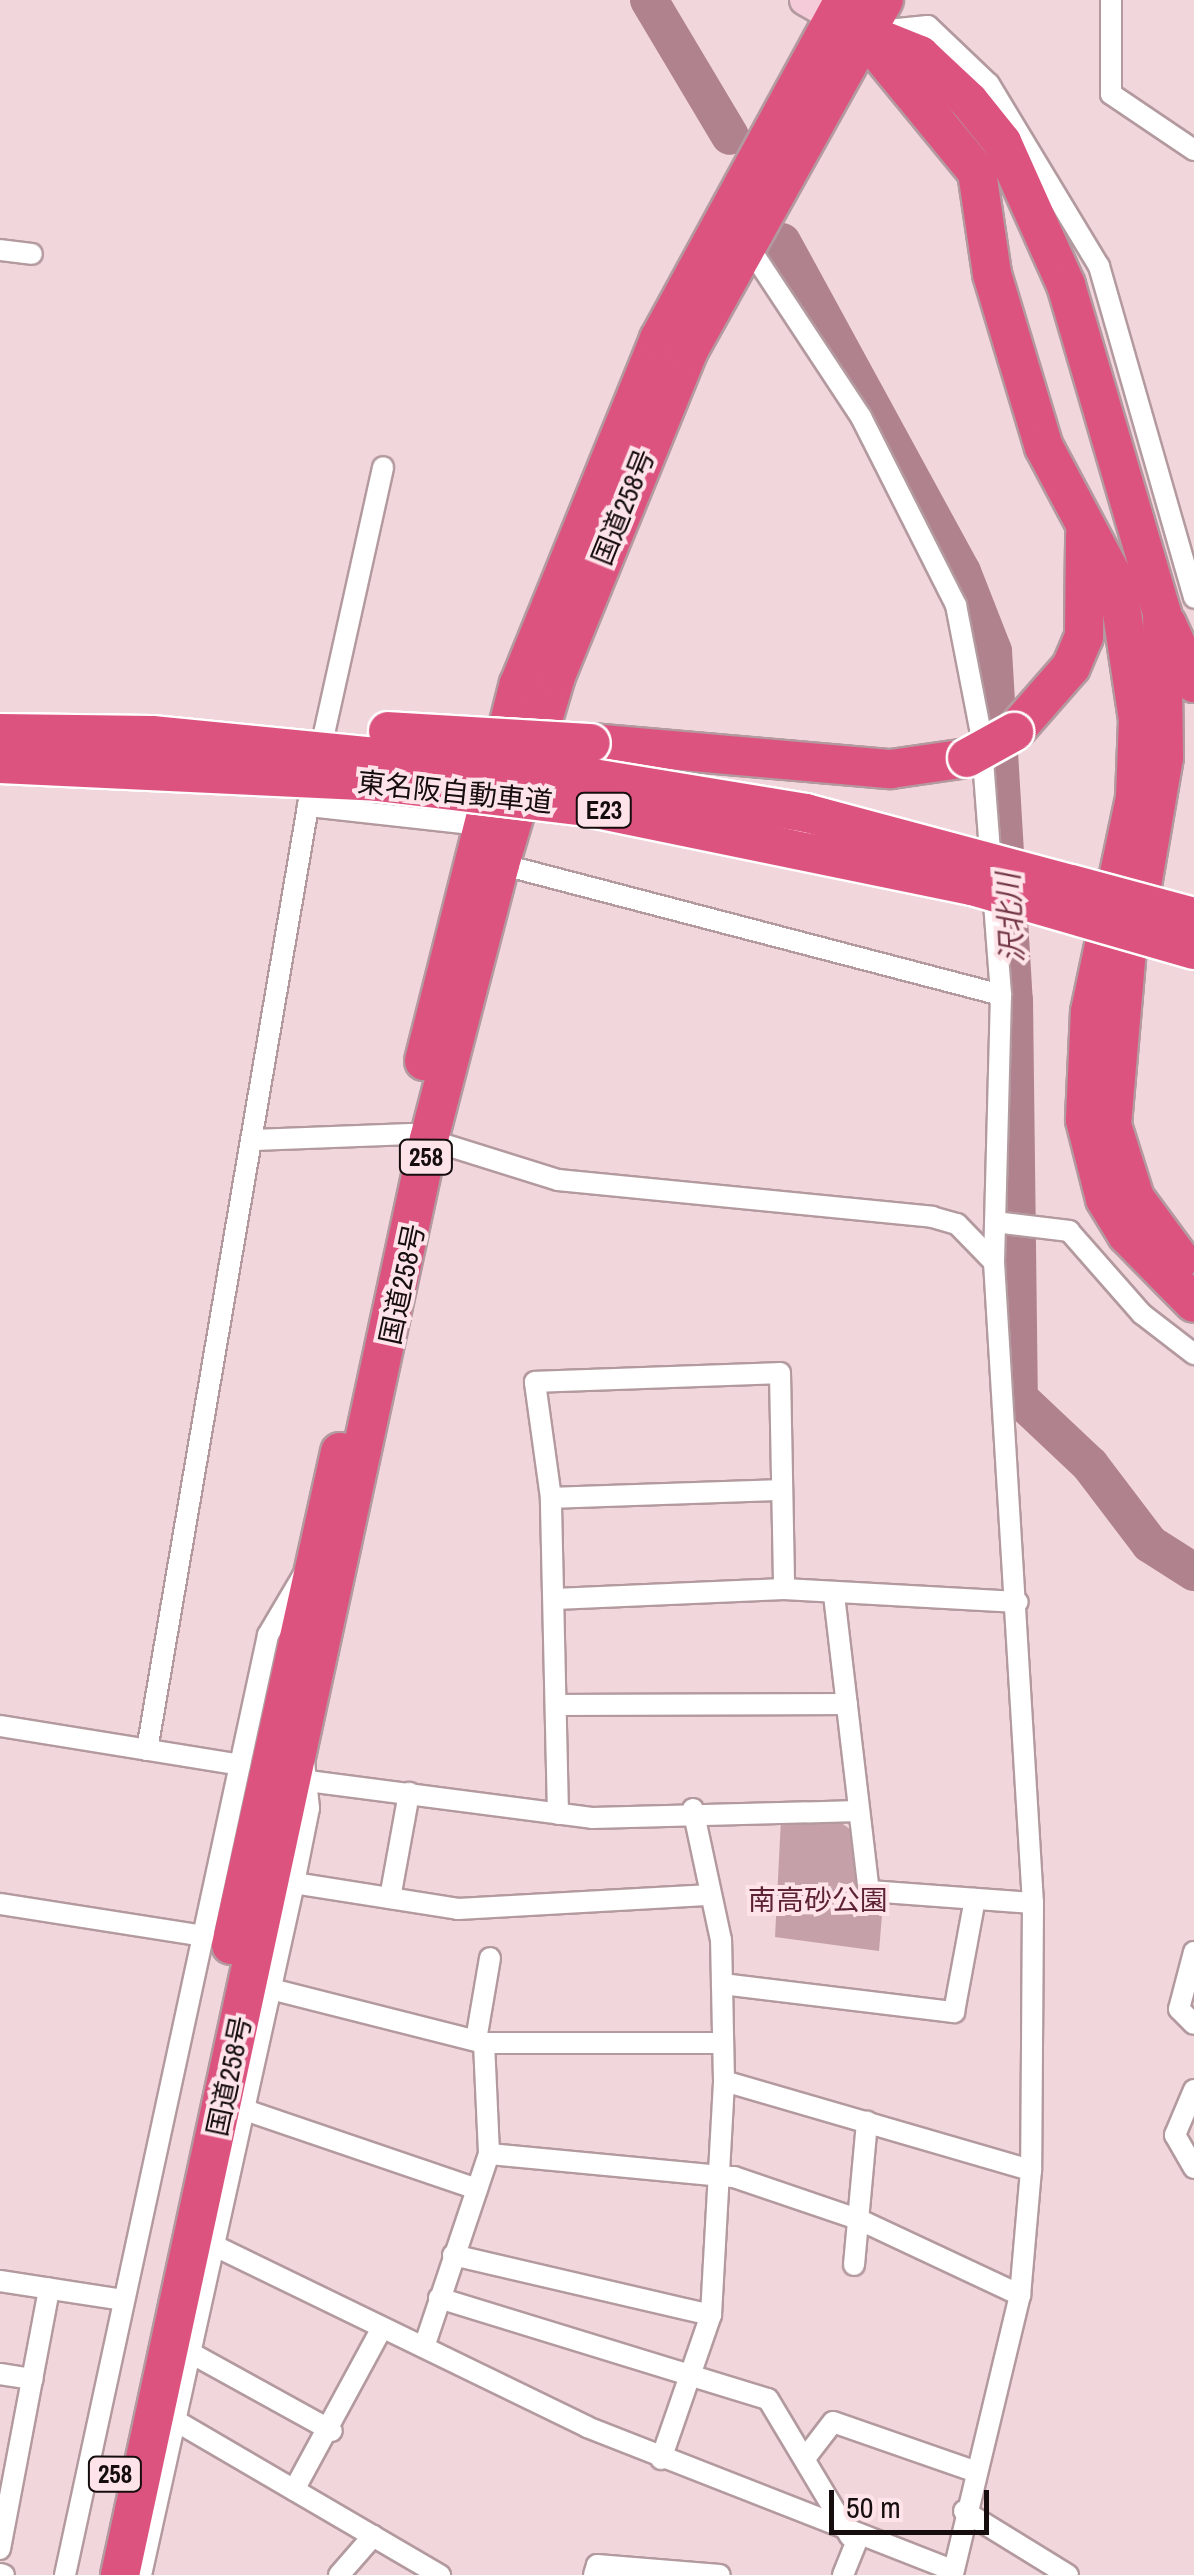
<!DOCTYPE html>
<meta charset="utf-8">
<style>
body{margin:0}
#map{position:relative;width:1194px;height:2575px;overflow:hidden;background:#f1d6dc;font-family:"Archivo Narrow","Noto Sans JP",sans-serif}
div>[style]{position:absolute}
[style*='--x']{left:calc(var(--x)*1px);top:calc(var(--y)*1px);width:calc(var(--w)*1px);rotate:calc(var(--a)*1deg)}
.green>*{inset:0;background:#c5a0a8}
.river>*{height:38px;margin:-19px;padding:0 19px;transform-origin:19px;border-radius:19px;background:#b0828d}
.roads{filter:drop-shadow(2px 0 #b39a9f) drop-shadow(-2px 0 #b39a9f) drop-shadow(0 2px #b39a9f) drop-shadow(0 -2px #b39a9f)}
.street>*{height:20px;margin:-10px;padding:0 10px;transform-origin:10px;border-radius:10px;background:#fff}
.secondary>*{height:30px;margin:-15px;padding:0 15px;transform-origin:15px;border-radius:15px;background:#f5cbd9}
.highway>*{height:38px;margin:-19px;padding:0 19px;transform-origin:19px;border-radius:19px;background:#dd5380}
.bridges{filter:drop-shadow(2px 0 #fff) drop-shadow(-2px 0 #fff) drop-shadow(0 2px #fff) drop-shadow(0 -2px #fff)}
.highway-bridge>*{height:38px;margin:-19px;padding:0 19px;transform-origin:19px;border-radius:19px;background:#dd5380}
span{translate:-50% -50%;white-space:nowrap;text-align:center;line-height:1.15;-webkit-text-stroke:8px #fee4e9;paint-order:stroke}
.shield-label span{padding:2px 8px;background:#fee4e9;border:2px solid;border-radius:8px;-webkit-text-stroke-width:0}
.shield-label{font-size:25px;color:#160d0f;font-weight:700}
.street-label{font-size:28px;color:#160d0f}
.park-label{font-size:28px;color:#5d2234}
.water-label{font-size:30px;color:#743748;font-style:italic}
.scale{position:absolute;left:829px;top:2490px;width:160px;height:45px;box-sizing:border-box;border:5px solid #160d0f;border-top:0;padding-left:12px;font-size:30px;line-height:35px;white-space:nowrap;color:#160d0f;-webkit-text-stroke:8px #fee4e9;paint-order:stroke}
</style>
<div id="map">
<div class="green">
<i style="clip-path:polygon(781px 1819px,836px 1819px,851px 1830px,859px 1901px,883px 1903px,879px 1951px,775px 1937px)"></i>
</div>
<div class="river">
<i style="--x:649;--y:0;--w:158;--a:59.2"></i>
<i style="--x:782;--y:242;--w:376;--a:61.4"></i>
<i style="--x:962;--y:572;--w:85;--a:68.6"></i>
<i style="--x:993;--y:651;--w:350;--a:86.6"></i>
<i style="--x:1014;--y:1000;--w:398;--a:89.3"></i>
<i style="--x:1019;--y:1398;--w:98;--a:43.3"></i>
<i style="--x:1090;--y:1465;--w:99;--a:52.8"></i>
<i style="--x:1150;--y:1544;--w:52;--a:32.5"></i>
</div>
<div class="roads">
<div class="street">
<i style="--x:1111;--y:0;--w:94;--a:90"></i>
<i style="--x:1111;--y:94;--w:100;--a:34"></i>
<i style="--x:878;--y:31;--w:50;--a:-5.7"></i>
<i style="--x:928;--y:26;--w:84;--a:43.6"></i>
<i style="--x:989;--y:84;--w:213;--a:58.9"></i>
<i style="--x:1099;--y:266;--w:345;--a:74"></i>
<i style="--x:745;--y:241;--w:211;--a:56.6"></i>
<i style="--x:861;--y:417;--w:211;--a:63.2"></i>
<i style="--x:956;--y:605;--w:131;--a:79"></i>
<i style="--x:981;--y:734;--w:262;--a:85.6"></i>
<i style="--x:1001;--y:995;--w:267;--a:91.5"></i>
<i style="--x:994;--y:1262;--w:642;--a:86.52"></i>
<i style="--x:1033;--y:1903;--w:267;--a:90.4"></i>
<i style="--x:1031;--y:2170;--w:125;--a:95"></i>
<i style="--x:1020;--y:2295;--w:288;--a:103.5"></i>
<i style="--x:0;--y:250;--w:32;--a:7"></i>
<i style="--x:308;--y:806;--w:173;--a:6.3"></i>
<i style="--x:500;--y:864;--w:518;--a:14.65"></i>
<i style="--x:254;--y:1140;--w:157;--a:-2.2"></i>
<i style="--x:411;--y:1134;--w:154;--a:17.4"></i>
<i style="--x:558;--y:1180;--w:376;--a:5.6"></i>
<i style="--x:932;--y:1217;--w:26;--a:16"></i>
<i style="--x:957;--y:1224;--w:53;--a:45.8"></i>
<i style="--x:995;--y:1222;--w:75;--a:6.9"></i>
<i style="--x:1069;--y:1231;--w:111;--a:48.7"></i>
<i style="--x:1142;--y:1314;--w:66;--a:37.6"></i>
<i style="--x:551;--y:1498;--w:230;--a:-2"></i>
<i style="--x:834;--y:1595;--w:298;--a:83.3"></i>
<i style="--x:869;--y:1891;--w:164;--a:4.2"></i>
<i style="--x:555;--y:1599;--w:229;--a:-2.5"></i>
<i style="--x:784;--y:1589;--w:234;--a:3.2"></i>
<i style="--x:559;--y:1705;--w:288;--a:-0.2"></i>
<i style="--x:0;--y:1726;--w:243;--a:9.2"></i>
<i style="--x:147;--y:1750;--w:958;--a:-80.32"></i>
<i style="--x:308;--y:806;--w:347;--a:-77.5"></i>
<i style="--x:308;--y:1781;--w:286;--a:7.4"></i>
<i style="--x:592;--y:1818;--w:267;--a:-1.5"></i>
<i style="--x:558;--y:1814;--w:316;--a:-91.3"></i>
<i style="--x:551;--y:1498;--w:117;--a:-97.9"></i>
<i style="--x:535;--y:1382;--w:245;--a:-2.1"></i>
<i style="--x:780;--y:1373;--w:216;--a:88.9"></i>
<i style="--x:294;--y:1883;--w:166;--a:9"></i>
<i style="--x:458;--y:1909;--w:253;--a:-3.2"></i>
<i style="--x:390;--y:1898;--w:107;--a:-79.7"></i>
<i style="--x:0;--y:1904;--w:207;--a:8.9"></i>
<i style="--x:1194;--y:1952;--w:59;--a:104.7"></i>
<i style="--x:1179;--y:2009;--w:21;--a:45"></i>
<i style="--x:722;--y:1984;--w:234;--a:6.9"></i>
<i style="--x:954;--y:2012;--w:115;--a:-79.5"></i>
<i style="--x:271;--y:1989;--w:220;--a:14.2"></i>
<i style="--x:476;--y:2040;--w:83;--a:-80.3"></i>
<i style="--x:720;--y:2043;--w:236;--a:180"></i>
<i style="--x:484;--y:2043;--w:111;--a:87.4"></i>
<i style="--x:489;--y:2154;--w:246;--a:5.4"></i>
<i style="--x:734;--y:2177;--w:133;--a:18.8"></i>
<i style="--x:860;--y:2220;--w:177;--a:25.1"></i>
<i style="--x:724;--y:2081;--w:320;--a:16.2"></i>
<i style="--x:1194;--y:2090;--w:49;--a:112.9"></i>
<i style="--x:1175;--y:2135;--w:38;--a:60"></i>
<i style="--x:245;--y:2110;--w:245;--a:18.8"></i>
<i style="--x:213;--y:2245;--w:416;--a:25.9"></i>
<i style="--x:587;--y:2427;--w:392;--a:21.4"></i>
<i style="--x:453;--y:2255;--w:265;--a:13.1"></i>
<i style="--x:854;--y:2265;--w:144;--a:-84.8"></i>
<i style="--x:0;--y:2281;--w:124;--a:8.8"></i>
<i style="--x:439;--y:2298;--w:344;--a:17.1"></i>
<i style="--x:768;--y:2399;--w:160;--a:59.1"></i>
<i style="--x:424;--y:2347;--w:204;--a:-71.4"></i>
<i style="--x:189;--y:2352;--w:163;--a:28.9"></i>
<i style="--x:0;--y:2374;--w:33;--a:9"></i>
<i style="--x:176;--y:2421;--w:306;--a:30.3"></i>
<i style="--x:806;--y:2457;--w:44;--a:-52.4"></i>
<i style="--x:833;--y:2422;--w:149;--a:19.2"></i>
<i style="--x:661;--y:2459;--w:152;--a:-70.9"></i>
<i style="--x:711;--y:2315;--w:234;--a:-86.8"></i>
<i style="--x:724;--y:2081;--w:141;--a:-91.2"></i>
<i style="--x:721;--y:1940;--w:134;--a:-102.1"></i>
<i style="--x:294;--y:2490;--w:184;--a:-61.5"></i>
<i style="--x:964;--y:2511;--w:122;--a:31.6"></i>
<i style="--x:0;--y:2549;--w:265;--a:-79.3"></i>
<i style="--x:0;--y:2574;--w:4;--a:14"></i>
<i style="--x:65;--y:2575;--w:962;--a:-77.81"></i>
<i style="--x:268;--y:1635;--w:71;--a:-59.5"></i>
<i style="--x:141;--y:2575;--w:709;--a:-77.53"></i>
<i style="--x:294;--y:1883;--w:76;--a:-78.7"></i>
<i style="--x:309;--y:1808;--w:47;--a:-96.1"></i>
<i style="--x:339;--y:2575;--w:52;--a:-48.9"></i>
<i style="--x:594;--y:2575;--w:10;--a:-73"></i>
<i style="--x:597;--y:2565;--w:123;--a:4.6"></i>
<i style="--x:843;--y:2575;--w:40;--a:-68"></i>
</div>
<div class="secondary">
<i style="--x:805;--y:0;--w:53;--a:29.5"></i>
</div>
<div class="highway">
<i style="--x:862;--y:32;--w:181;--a:50.6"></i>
<i style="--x:977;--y:172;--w:103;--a:81.6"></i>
<i style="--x:992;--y:274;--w:181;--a:73.3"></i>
<i style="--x:1044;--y:447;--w:157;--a:62"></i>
<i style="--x:1118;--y:586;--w:135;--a:81.5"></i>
<i style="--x:1138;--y:720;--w:78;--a:92.2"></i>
<i style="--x:1135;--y:798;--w:219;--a:101.9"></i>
<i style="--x:1090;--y:1012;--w:108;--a:92.7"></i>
<i style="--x:1085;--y:1120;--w:81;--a:75.8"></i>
<i style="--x:1105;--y:1199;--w:42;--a:58.6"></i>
<i style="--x:1127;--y:1235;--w:95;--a:45.4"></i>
<i style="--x:873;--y:36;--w:51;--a:22"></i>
<i style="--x:920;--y:55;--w:67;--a:43.2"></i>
<i style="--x:969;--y:101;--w:53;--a:51.2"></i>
<i style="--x:1002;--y:142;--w:157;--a:65.9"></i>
<i style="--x:1066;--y:285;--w:342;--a:73.7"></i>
<i style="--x:1162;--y:613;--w:144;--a:89.2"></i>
<i style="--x:1164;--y:757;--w:131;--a:99.7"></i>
<i style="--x:1167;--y:624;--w:65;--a:65.4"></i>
<i style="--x:1014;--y:732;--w:86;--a:-48.8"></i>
<i style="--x:1071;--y:667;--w:33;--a:-67"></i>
<i style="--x:1084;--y:637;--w:103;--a:-89.4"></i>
<i style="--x:591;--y:743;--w:301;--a:5"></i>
<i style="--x:891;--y:769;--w:77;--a:-8.2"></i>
<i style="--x:1127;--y:949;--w:177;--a:94.9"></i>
<i style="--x:1112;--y:1125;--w:77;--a:72.5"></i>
<i style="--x:1135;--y:1198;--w:76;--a:53.6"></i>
<i style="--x:424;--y:1061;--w:389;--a:-75.9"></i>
<i style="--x:519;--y:684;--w:372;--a:-67.9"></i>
<i style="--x:659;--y:339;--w:386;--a:-61.4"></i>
<i style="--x:231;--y:1945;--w:505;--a:-77.53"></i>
<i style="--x:120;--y:2575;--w:1469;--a:-77.86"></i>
<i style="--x:429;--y:1139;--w:284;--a:-75.5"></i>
<i style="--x:500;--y:864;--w:196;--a:-73.4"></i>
<i style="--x:556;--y:676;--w:350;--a:-67.8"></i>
<i style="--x:688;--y:352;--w:403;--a:-60.9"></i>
</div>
</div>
<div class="bridges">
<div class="highway-bridge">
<i style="--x:388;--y:731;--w:203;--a:3.4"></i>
<i style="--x:0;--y:733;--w:152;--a:0.8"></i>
<i style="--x:152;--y:735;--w:443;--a:5.6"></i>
<i style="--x:593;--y:778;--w:216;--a:9.3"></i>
<i style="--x:806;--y:813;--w:402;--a:15"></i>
<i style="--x:967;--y:758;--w:54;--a:-29"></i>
<i style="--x:0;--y:764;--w:377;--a:2.7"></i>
<i style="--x:377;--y:782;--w:210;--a:6.8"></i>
<i style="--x:586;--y:807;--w:394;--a:11.6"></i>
<i style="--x:972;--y:886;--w:231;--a:16.1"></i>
</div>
</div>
<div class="shield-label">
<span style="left:604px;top:810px">E23</span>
<span style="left:426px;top:1157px">258</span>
<span style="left:115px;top:2474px">258</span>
</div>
<div class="street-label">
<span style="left:623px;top:507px;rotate:-68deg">国道258号</span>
<span style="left:455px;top:792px;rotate:6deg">東名阪自動車道</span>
<span style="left:402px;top:1284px;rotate:-78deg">国道258号</span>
<span style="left:229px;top:2076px;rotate:-78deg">国道258号</span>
</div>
<div class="park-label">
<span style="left:818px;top:1900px">南高砂公園</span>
</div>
<div class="water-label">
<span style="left:1010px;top:918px;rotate:-93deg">沢北川</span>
</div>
<div class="scale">50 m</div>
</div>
